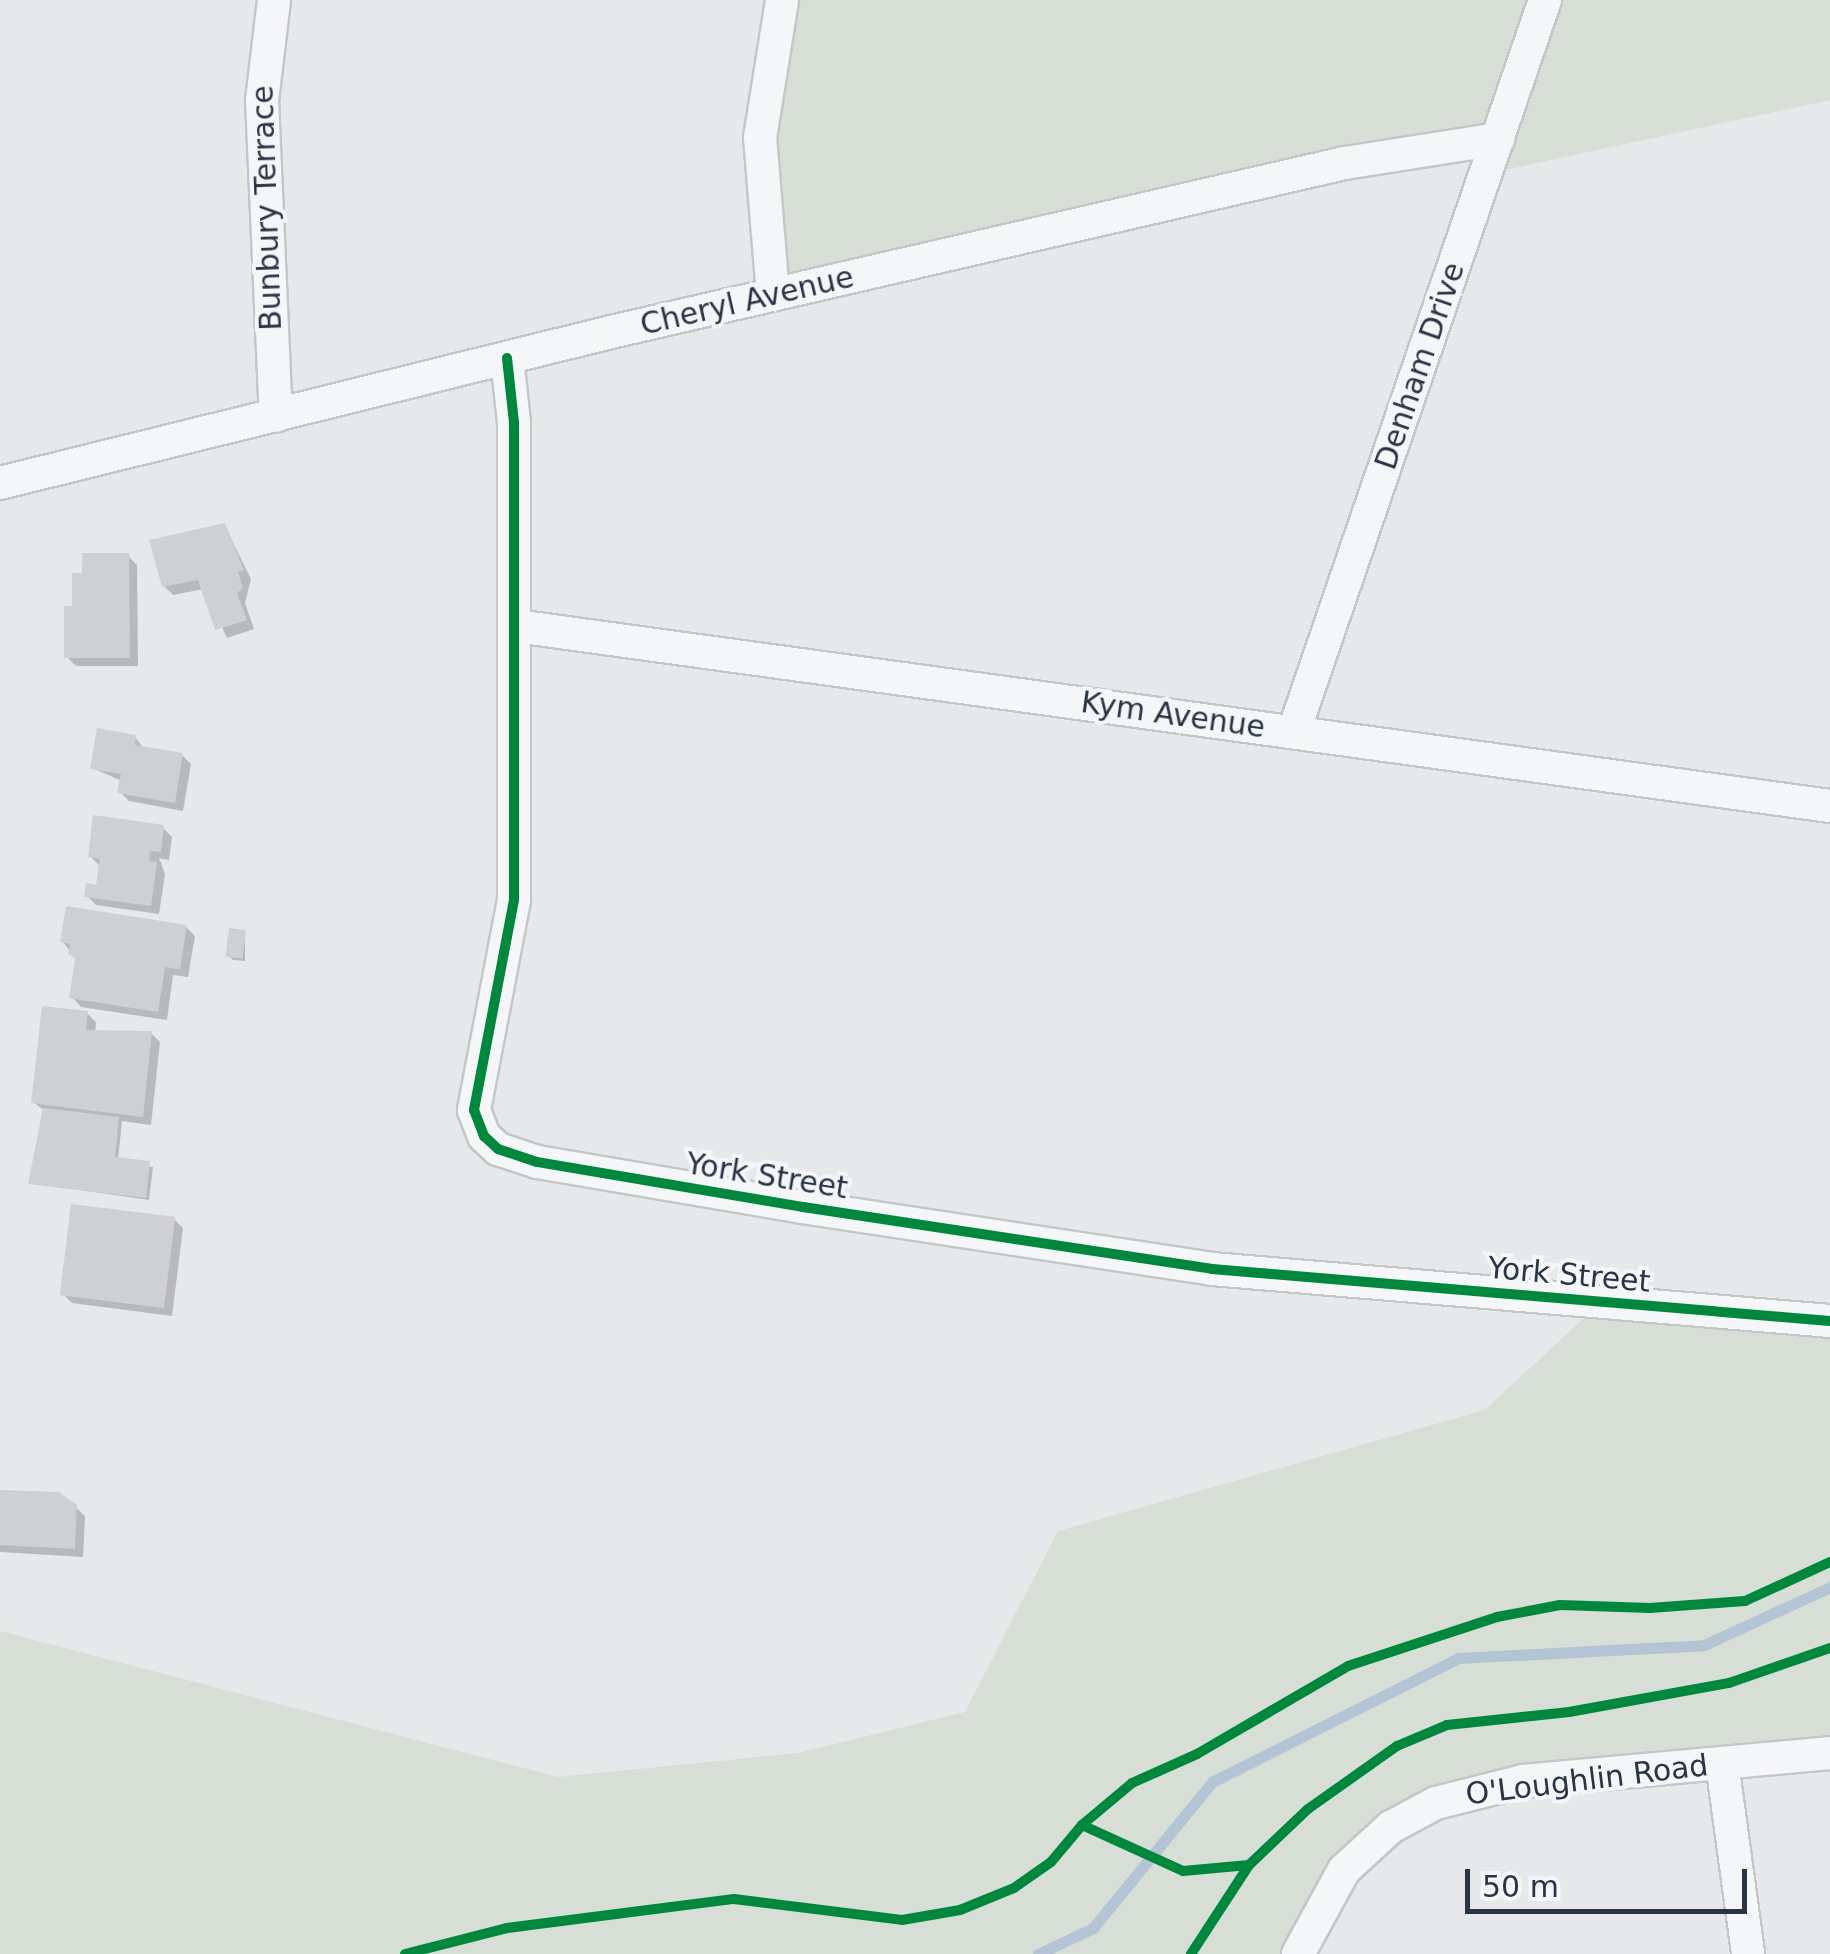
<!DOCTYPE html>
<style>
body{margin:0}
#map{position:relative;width:1830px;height:1954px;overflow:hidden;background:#e6e8ea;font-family:"DejaVu Sans",sans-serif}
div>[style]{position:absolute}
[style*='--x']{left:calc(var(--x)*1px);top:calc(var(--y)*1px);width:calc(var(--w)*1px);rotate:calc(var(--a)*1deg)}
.green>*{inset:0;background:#d6ded6}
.shadow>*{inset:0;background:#0003}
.stream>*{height:11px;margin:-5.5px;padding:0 5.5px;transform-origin:5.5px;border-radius:5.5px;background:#b4c4d5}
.building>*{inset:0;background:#ced0d3;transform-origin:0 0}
.roads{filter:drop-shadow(2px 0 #c4c6c8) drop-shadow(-2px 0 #c4c6c8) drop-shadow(0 2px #c4c6c8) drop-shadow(0 -2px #c4c6c8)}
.minor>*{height:32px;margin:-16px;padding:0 16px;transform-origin:16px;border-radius:16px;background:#f5f6f7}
.cycleway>*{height:10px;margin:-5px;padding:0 5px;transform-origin:5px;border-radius:5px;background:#00873e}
span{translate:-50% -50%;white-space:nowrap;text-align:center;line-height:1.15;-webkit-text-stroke:8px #f4f6f9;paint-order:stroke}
.street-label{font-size:30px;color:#2b3445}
.scale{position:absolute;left:1465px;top:1869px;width:282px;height:45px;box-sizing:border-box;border:5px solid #2b3445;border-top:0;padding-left:12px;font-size:30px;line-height:35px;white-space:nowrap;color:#2b3445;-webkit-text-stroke:8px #f4f6f9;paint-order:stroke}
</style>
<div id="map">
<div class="green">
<i style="clip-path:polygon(782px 0,1830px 0,1830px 100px,1486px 174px,1498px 140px,773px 295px,760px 138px)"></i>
<i style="clip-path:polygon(1600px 1303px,1830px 1321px,1830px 1754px,1468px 1791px,1370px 1843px,1306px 1954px,0 1954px,0 1631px,558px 1777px,798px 1753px,965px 1712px,1058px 1531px,1485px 1410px)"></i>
</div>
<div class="shadow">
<i style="clip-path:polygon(225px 526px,251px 579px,245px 603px,254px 629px,227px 638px,204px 589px,173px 595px,164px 586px)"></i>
<i style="clip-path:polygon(128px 556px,137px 565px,138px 666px,76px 666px,67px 657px,84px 575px)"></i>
<i style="clip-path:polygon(135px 737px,144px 749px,182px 755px,191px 764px,183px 811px,129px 801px,120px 792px,122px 781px,92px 768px)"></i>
<i style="clip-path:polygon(163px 828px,172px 837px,169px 860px,159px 858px,165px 874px,159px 914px,96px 905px,87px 896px,98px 887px,99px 865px,90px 856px)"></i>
<i style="clip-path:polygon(186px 927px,195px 936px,188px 977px,173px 975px,167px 1020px,81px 1007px,72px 997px,77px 960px,63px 942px)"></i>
<i style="clip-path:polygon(245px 932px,245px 961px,233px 960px,229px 956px)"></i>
<i style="clip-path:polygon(87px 1013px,96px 1022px,95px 1033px,151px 1033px,160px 1042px,151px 1125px,122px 1121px,118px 1160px,153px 1167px,149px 1200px,31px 1183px,45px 1111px,33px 1102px)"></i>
<i style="clip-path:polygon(174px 1219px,183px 1228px,172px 1316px,72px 1303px,63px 1294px)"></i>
<i style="clip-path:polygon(0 1493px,75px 1507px,85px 1516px,83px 1557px,0 1552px)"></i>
</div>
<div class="stream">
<i style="--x:1038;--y:1954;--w:61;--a:-25.3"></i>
<i style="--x:1093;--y:1928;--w:188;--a:-50.8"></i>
<i style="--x:1212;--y:1782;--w:276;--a:-26.7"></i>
<i style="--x:1459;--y:1658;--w:245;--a:-3"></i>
<i style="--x:1704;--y:1645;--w:139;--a:-24.7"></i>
</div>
<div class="building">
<i style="clip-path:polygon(225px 523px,244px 570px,238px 572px,243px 588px,237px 593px,247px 620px,215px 630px,198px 580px,162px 587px,149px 540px)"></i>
<i style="clip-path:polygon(82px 553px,129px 553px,130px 658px,64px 658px,64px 606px,72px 606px,72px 573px,82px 573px)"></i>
<i style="clip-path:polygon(97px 728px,136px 735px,135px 745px,183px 753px,175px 803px,117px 793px,121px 774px,90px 769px)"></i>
<i style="clip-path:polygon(93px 815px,164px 825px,161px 852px,150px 851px,149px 861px,157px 862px,151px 906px,84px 897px,86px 883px,96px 885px,100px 859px,88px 857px)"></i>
<i style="clip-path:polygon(66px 906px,187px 925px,180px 969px,165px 967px,158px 1012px,69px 998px,75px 958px,68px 954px,70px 944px,60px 942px)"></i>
<i style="left:229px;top:928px;width:17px;height:29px;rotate:7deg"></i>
<i style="clip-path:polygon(42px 1006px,88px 1011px,86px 1030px,152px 1031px,143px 1117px,31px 1103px)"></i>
<i style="clip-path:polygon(43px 1108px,119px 1117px,115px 1157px,150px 1161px,146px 1198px,28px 1184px)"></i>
<i style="left:71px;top:1204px;width:105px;height:92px;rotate:7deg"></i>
<i style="clip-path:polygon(0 1490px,59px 1492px,77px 1505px,75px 1549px,0 1545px)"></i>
</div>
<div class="roads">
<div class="minor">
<i style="--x:274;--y:0;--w:101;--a:96.8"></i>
<i style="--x:262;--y:100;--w:316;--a:87.5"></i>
<i style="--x:773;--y:295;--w:158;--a:-94.7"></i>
<i style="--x:760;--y:138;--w:140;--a:-80.9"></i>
<i style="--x:507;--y:358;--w:64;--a:83.8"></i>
<i style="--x:514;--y:422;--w:478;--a:90"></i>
<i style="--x:514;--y:900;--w:214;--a:100.8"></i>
<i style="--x:474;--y:1110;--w:28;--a:69"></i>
<i style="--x:484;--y:1136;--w:19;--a:43"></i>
<i style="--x:498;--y:1149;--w:41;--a:18.4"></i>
<i style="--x:537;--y:1162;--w:270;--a:9.6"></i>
<i style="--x:803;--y:1207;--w:414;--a:8.6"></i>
<i style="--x:1212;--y:1269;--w:620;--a:4.81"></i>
<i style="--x:0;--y:483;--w:629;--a:-13.88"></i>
<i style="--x:611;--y:332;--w:753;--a:-12.97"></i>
<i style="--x:1345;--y:163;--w:155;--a:-8.9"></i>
<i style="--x:516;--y:626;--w:1326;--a:7.8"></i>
<i style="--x:1294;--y:731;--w:773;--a:-71.05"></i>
<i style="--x:1722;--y:1763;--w:193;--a:82.2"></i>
<i style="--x:1298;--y:1954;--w:96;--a:-61.3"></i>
<i style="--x:1344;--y:1870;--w:64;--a:-42.5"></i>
<i style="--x:1391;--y:1827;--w:51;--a:-28.1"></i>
<i style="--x:1436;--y:1803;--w:90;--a:-14.2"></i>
<i style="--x:1523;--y:1781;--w:308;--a:-5.2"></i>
</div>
</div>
<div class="cycleway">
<i style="--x:507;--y:358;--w:64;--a:83.8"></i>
<i style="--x:514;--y:422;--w:478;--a:90"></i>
<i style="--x:514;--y:900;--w:214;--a:100.8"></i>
<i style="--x:474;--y:1110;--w:28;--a:69"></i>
<i style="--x:484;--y:1136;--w:19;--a:43"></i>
<i style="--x:498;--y:1149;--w:41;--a:18.4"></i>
<i style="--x:537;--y:1162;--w:270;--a:9.6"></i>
<i style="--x:803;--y:1207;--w:414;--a:8.6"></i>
<i style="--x:1212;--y:1269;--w:620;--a:4.81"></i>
<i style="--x:1082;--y:1825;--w:111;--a:24.5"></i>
<i style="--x:1183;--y:1871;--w:66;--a:-5.2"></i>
<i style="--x:405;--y:1954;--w:105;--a:-14.3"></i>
<i style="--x:507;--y:1928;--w:229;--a:-7.3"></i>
<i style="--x:734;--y:1899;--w:169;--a:7.1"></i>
<i style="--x:902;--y:1920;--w:59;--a:-9.8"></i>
<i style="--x:960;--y:1910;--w:58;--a:-22.2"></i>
<i style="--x:1014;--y:1888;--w:45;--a:-35.1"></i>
<i style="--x:1051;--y:1862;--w:48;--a:-50"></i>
<i style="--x:1082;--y:1825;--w:65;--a:-40"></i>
<i style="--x:1132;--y:1783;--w:71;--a:-24"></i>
<i style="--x:1197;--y:1754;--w:175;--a:-30.2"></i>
<i style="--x:1348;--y:1666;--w:157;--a:-18.2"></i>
<i style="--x:1497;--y:1617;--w:64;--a:-10.8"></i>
<i style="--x:1560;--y:1605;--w:90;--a:1.9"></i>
<i style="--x:1650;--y:1608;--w:95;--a:-4.2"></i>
<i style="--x:1745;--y:1601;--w:94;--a:-24.6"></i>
<i style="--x:1191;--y:1954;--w:106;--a:-56.9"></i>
<i style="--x:1249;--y:1865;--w:81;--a:-43.5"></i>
<i style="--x:1308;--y:1809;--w:109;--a:-35.3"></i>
<i style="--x:1397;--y:1746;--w:54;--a:-22.8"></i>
<i style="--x:1447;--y:1725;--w:123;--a:-6.1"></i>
<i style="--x:1569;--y:1712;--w:163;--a:-10.3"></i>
<i style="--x:1729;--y:1683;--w:107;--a:-19.1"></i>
</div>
<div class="street-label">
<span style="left:267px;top:208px;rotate:-92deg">Bunbury Terrace</span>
<span style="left:747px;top:301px;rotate:-13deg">Cheryl Avenue</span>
<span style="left:1420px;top:366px;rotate:-71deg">Denham Drive</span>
<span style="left:1173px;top:715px;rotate:8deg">Kym Avenue</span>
<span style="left:767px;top:1176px;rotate:9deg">York Street</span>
<span style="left:1569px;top:1275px;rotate:5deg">York Street</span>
<span style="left:1587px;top:1780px;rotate:-7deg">O'Loughlin Road</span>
</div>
<div class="scale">50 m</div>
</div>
